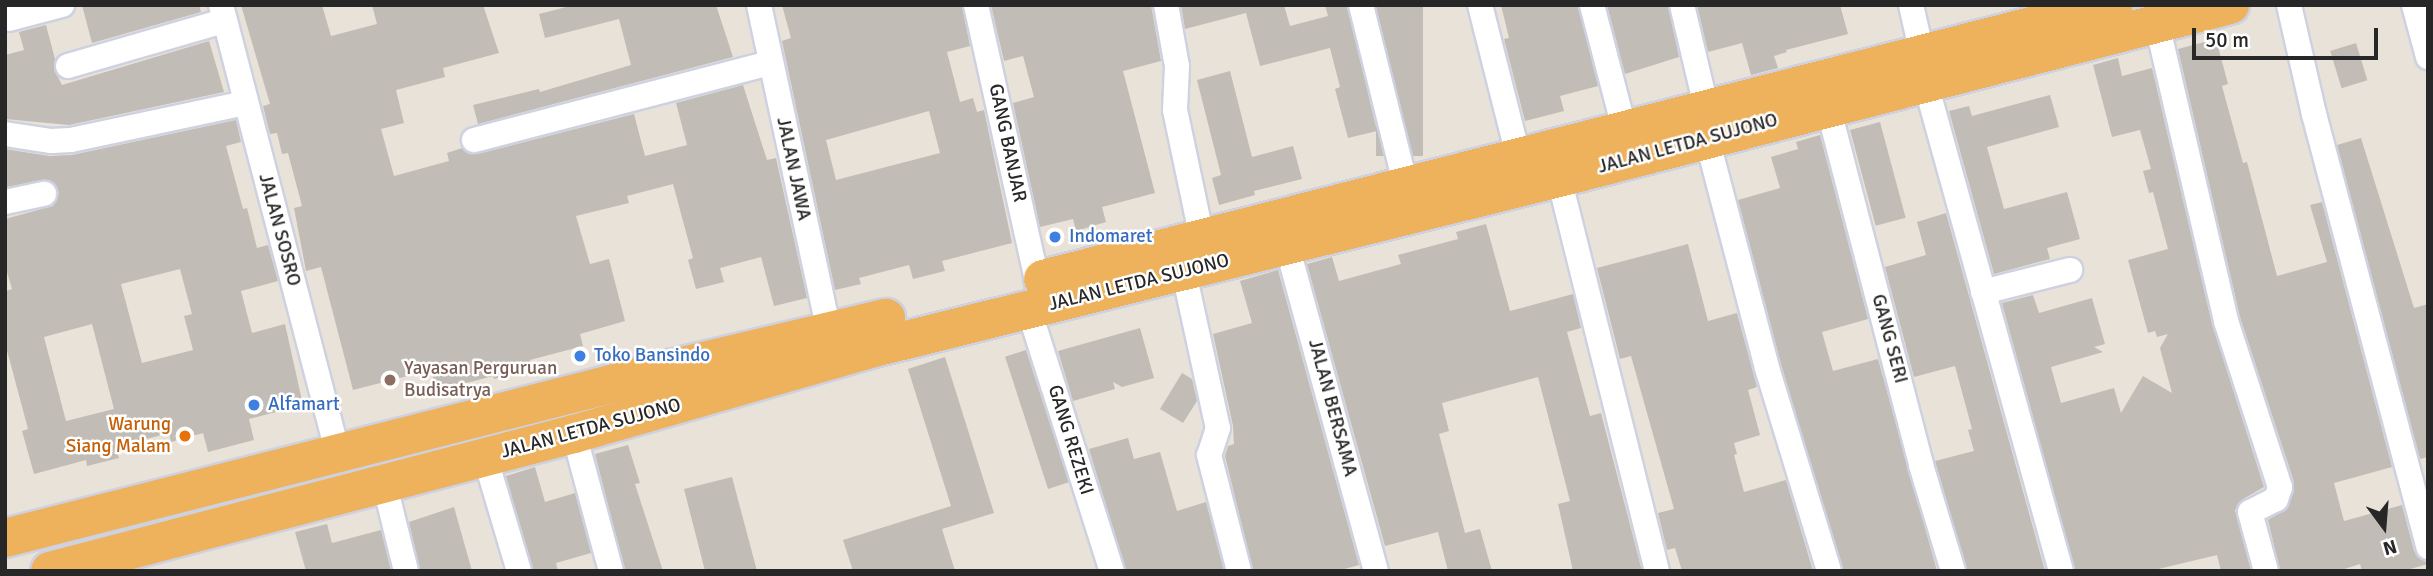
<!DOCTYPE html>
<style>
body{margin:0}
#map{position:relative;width:2433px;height:576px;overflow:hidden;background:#e9e2d9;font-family:Signika,sans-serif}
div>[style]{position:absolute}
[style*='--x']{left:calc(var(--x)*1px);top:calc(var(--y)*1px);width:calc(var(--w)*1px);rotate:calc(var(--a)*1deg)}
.building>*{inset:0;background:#c1bcb6;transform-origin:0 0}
.roads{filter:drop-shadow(2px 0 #ced2e0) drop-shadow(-2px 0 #ced2e0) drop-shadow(0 2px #ced2e0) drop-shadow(0 -2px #ced2e0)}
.minor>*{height:24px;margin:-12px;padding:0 12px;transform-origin:12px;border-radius:12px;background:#fff}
.trunk>*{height:38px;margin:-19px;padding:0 19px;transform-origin:19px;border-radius:19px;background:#eeb15c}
.dots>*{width:19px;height:19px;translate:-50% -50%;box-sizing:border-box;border:4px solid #fff;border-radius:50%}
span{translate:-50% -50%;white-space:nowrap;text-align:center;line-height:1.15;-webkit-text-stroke:5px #fff;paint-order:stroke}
.street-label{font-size:19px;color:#272727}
.shop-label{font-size:19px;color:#366cbe}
.left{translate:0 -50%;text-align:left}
.education-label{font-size:19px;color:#785e54}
.food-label{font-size:19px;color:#c56008}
.right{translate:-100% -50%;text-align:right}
.frame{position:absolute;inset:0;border:7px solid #272727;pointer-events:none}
.north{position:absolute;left:2349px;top:492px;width:70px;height:70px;-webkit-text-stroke:5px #fff;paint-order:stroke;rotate:164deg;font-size:19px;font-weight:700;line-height:28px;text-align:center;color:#272727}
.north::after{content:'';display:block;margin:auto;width:24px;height:32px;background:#272727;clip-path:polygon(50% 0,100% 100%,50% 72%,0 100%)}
.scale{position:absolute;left:2192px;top:28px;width:186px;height:32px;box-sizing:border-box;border:4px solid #272727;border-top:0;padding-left:9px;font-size:21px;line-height:24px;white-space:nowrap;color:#272727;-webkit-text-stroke:5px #fff;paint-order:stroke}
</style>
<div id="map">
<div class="building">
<i style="clip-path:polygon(82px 5px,199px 5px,201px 12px,92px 43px)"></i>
<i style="clip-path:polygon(241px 5px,322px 5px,331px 36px,377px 24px,372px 5px,483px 5px,499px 53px,443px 68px,445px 77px,396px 90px,404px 123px,381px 129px,394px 176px,449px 161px,447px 153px,462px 148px,469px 154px,478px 154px,634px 114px,645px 156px,687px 145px,676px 103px,743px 85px,767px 160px,776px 158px,807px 298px,774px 306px,761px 257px,720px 268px,724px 282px,696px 289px,688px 260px,693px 258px,673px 184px,627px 196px,629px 203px,576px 216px,590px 264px,609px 259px,625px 321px,580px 334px,583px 346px,530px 360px,532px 369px,494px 379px,493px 376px,436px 391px,431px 370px,353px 390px,321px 267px,306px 271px,294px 208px,302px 206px,288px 153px,282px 154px,277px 133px,270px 134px,263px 106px,270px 104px)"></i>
<i style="clip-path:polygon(574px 5px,716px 5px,733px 57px,478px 124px,473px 105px,539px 89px,540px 92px,631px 65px,619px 19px,545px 38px,539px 14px)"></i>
<i style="clip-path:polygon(evenodd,782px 5px,962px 5px,970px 46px,947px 52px,960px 102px,973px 98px,977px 112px,984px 110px,1012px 243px,942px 261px,945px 271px,913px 279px,909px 265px,859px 278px,861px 284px,835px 290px,782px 41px,791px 38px,782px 5px,929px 111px,940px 153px,836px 180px,826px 140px,929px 111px)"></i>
<i style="clip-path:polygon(991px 5px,1151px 5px,1161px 61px,1123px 71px,1155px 193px,1102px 207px,1106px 222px,1076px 231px,1073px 219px,1040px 227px,1013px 103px,1034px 97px,1023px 56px,1004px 61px)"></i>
<i style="clip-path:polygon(1181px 5px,1284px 5px,1290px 26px,1328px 16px,1325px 5px,1347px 5px,1377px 131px,1348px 138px,1335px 89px,1340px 87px,1330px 48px,1260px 66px,1246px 13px,1185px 29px)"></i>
<i style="left:1376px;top:5px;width:47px;height:151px"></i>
<i style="clip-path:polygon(1501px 5px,1578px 5px,1598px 86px,1560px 96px,1564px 111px,1525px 121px,1504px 39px,1509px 38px)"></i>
<i style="clip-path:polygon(1607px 5px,1668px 5px,1679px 57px,1625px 74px)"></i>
<i style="clip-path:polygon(1697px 5px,1840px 5px,1848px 34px,1786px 50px,1787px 52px,1774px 56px,1778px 68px,1751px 75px,1742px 43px,1708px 52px)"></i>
<i style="clip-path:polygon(46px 25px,55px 59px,54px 69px,62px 85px,209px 41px,224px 92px,69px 125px,5px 119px,5px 55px,24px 50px,19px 32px)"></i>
<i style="clip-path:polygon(2216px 39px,2228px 84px,2222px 86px,2243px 163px,2247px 162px,2277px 276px,2327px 262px,2310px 205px,2322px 202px,2392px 467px,2334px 483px,2344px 521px,2402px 505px,2414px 551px,2428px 564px,2403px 571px,2362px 571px,2360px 564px,2338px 571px,2280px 571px,2268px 520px,2288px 508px,2294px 482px,2240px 317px,2178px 49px)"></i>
<i style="left:2356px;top:43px;width:39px;height:27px;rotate:73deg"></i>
<i style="clip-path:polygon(2118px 58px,2122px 76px,2152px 68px,2212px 324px,2264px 487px,2243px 499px,2235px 510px,2251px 571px,2221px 571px,2217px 555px,2150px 571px,2075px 571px,2002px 303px,2033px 295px,2039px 313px,2092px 298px,2105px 344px,2094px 347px,2103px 352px,2051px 367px,2061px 403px,2114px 388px,2121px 413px,2143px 376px,2172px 393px,2160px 348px,2168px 334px,2157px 337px,2155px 331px,2148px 333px,2128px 260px,2168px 249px,2153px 192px,2149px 193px,2143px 171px,2151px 169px,2140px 130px,2112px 137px,2093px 65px)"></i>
<i style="clip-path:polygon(1230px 71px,1252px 157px,1293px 146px,1302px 179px,1254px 191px,1255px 195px,1219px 205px,1212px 178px,1221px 175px,1197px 80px)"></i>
<i style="clip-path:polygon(2050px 95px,2059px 127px,1987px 147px,2004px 209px,2067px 192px,2080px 239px,2047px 248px,2050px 259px,1994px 274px,1949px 111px,1969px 106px,1972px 116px)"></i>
<i style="clip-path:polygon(evenodd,236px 120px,241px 142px,226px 146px,243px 209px,247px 208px,257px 248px,268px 245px,278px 281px,241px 291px,252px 333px,285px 324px,303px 405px,249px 419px,254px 440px,208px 452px,203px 433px,171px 442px,169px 433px,116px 447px,119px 458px,87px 466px,86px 460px,34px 474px,22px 431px,28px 429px,5px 343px,5px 291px,12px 289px,5px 265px,5px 219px,53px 206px,59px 192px,48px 180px,6px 187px,5px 149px,49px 156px,72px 155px,236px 120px,180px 269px,192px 314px,184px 316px,193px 350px,142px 363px,121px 284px,180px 269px,236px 120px,92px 324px,114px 409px,66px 421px,44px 337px,92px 324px)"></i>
<i style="left:1880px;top:122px;width:99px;height:31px;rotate:75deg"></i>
<i style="clip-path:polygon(1820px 135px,1868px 319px,1822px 332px,1833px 371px,1878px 359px,1937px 571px,1843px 571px,1781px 364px,1738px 200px,1780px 188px,1771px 157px,1798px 149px,1796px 142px)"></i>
<i style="clip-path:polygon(2361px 138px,2414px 308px,2428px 304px,2428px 457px,2420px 459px,2337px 145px)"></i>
<i style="clip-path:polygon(1946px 213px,1969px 296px,2045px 571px,1967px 571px,1935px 461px,1974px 451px,1968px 430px,1972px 429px,1955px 366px,1914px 377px,1885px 267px,1926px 255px,1917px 222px)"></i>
<i style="clip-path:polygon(1486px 224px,1510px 311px,1573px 294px,1581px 328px,1567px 332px,1590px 416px,1601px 413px,1642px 571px,1573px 571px,1558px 504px,1570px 501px,1538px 377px,1442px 403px,1449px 431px,1439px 434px,1465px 533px,1480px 529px,1492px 571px,1448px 571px,1438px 532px,1385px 546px,1307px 264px,1332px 257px,1339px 281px,1401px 264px,1398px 255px,1458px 239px,1456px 232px)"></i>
<i style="clip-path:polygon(1688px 244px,1708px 321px,1737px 313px,1757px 387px,1748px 390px,1760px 435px,1734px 443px,1737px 454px,1734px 455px,1744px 492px,1786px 480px,1813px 571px,1682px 571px,1675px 548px,1667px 550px,1658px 513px,1674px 509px,1631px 356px,1620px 359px,1597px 268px)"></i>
<i style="clip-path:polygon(1278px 270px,1359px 565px,1337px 571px,1253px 571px,1225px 456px,1228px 446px,1234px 444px,1233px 426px,1213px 334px,1252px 323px,1240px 281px)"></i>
<i style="clip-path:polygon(1140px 328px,1154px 378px,1122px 387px,1113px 382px,1115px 389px,1073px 401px,1058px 351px)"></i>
<i style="left:1026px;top:350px;width:139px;height:22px;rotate:72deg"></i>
<i style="clip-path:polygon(945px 357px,994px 513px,942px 529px,955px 571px,853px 571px,843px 540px,951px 506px,908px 369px)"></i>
<i style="clip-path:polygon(1182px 373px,1192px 379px,1197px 401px,1183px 423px,1160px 409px)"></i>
<i style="clip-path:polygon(1128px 438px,1134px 459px,1160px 452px,1177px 511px,1206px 502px,1224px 571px,1126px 571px,1089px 449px)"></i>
<i style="clip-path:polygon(628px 445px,640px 483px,635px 484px,663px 571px,625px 571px,595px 454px)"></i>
<i style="clip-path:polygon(535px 467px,545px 502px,575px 493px,591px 553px,556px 563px,558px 571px,533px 571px,506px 476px)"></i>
<i style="clip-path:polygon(732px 477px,757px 571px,705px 571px,684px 489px)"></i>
<i style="clip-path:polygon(454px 507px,472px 571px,420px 571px,409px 522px)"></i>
<i style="clip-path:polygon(327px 524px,332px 543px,381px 530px,391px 571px,306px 571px,295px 532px)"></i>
</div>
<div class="roads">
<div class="minor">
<i style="--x:221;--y:5;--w:464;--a:75.4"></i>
<i style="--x:759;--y:5;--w:334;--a:77.9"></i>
<i style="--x:976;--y:5;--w:283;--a:77.5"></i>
<i style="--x:1166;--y:5;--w:62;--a:79.8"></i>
<i style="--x:1177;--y:66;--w:44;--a:92.6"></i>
<i style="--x:1175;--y:110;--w:131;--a:78.1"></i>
<i style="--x:1361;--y:5;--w:187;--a:76.1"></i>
<i style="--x:1480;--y:5;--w:159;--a:75.8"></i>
<i style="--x:1592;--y:5;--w:131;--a:75.4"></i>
<i style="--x:1682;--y:5;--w:109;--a:76.7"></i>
<i style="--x:1911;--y:5;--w:50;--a:77.3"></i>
<i style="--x:2289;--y:5;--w:112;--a:77.1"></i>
<i style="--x:2314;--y:114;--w:448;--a:75.2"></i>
<i style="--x:2414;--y:5;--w:54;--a:74.9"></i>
<i style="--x:9;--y:19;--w:55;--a:-14.8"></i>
<i style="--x:2157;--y:24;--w:305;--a:76.9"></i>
<i style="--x:2226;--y:321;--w:175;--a:72"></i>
<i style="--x:2280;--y:487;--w:13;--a:108"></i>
<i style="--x:2276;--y:499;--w:29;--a:153"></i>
<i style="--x:2250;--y:512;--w:61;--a:74.8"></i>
<i style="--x:68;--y:66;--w:162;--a:-16.1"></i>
<i style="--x:1925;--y:81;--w:509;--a:74.49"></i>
<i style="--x:1828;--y:107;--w:370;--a:75.4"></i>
<i style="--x:1921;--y:465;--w:111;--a:73.2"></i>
<i style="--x:5;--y:134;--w:47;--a:8.7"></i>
<i style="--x:51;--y:141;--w:20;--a:-3"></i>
<i style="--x:71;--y:140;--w:178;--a:-12"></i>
<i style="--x:1707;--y:139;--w:237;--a:75.3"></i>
<i style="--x:1767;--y:368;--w:212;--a:73"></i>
<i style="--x:474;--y:140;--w:306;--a:-14.6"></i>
<i style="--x:1559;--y:178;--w:405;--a:76"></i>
<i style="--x:5;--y:202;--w:40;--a:-12"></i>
<i style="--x:1287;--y:246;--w:337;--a:74.7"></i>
<i style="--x:1181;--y:259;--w:173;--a:77.7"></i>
<i style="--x:1218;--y:428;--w:28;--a:108"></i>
<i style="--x:1209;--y:455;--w:120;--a:75.5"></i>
<i style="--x:1983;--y:292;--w:90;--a:-14.2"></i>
<i style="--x:1029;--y:310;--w:274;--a:72.4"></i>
<i style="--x:574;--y:434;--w:142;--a:74.9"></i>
<i style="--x:485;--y:457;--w:119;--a:73.4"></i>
<i style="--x:384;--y:482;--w:92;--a:76.1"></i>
</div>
<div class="trunk">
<i style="--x:1043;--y:279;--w:1105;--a:-14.36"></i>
<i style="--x:5;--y:538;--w:690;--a:-14.26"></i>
<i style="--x:674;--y:368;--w:218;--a:-13.3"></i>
<i style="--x:50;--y:571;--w:542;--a:-14.65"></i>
<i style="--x:574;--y:434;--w:312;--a:-16"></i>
<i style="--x:874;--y:348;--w:706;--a:-13.94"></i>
<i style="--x:1559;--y:178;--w:693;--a:-14.46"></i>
</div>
</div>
<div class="dots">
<i style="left:1055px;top:237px;background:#3f7fe0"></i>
<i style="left:580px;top:356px;background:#3f7fe0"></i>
<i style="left:390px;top:380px;background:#8d6e63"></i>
<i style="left:254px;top:405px;background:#3f7fe0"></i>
<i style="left:185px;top:436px;background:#e8710a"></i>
</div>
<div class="street-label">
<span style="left:1007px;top:143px;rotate:78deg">GANG BANJAR</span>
<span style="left:1688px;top:144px;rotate:-15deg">JALAN LETDA SUJONO</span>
<span style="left:793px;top:169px;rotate:78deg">JALAN JAWA</span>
<span style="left:279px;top:230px;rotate:75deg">JALAN SOSRO</span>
<span style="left:1139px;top:283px;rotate:-14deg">JALAN LETDA SUJONO</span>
<span style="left:1889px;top:339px;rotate:75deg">GANG SERI</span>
<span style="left:1332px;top:408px;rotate:75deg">JALAN BERSAMA</span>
<span style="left:591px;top:429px;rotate:-15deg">JALAN LETDA SUJONO</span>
<span style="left:1070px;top:440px;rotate:73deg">GANG REZEKI</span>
</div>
<div class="shop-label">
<span class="left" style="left:1069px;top:237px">Indomaret</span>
<span class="left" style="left:594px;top:356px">Toko Bansindo</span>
<span class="left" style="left:268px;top:405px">Alfamart</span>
</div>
<div class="education-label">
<span class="left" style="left:404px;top:380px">Yayasan Perguruan<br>Budisatrya</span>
</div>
<div class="food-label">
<span class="right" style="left:171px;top:436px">Warung<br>Siang Malam</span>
</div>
<div class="frame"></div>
<div class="north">N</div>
<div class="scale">50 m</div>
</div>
